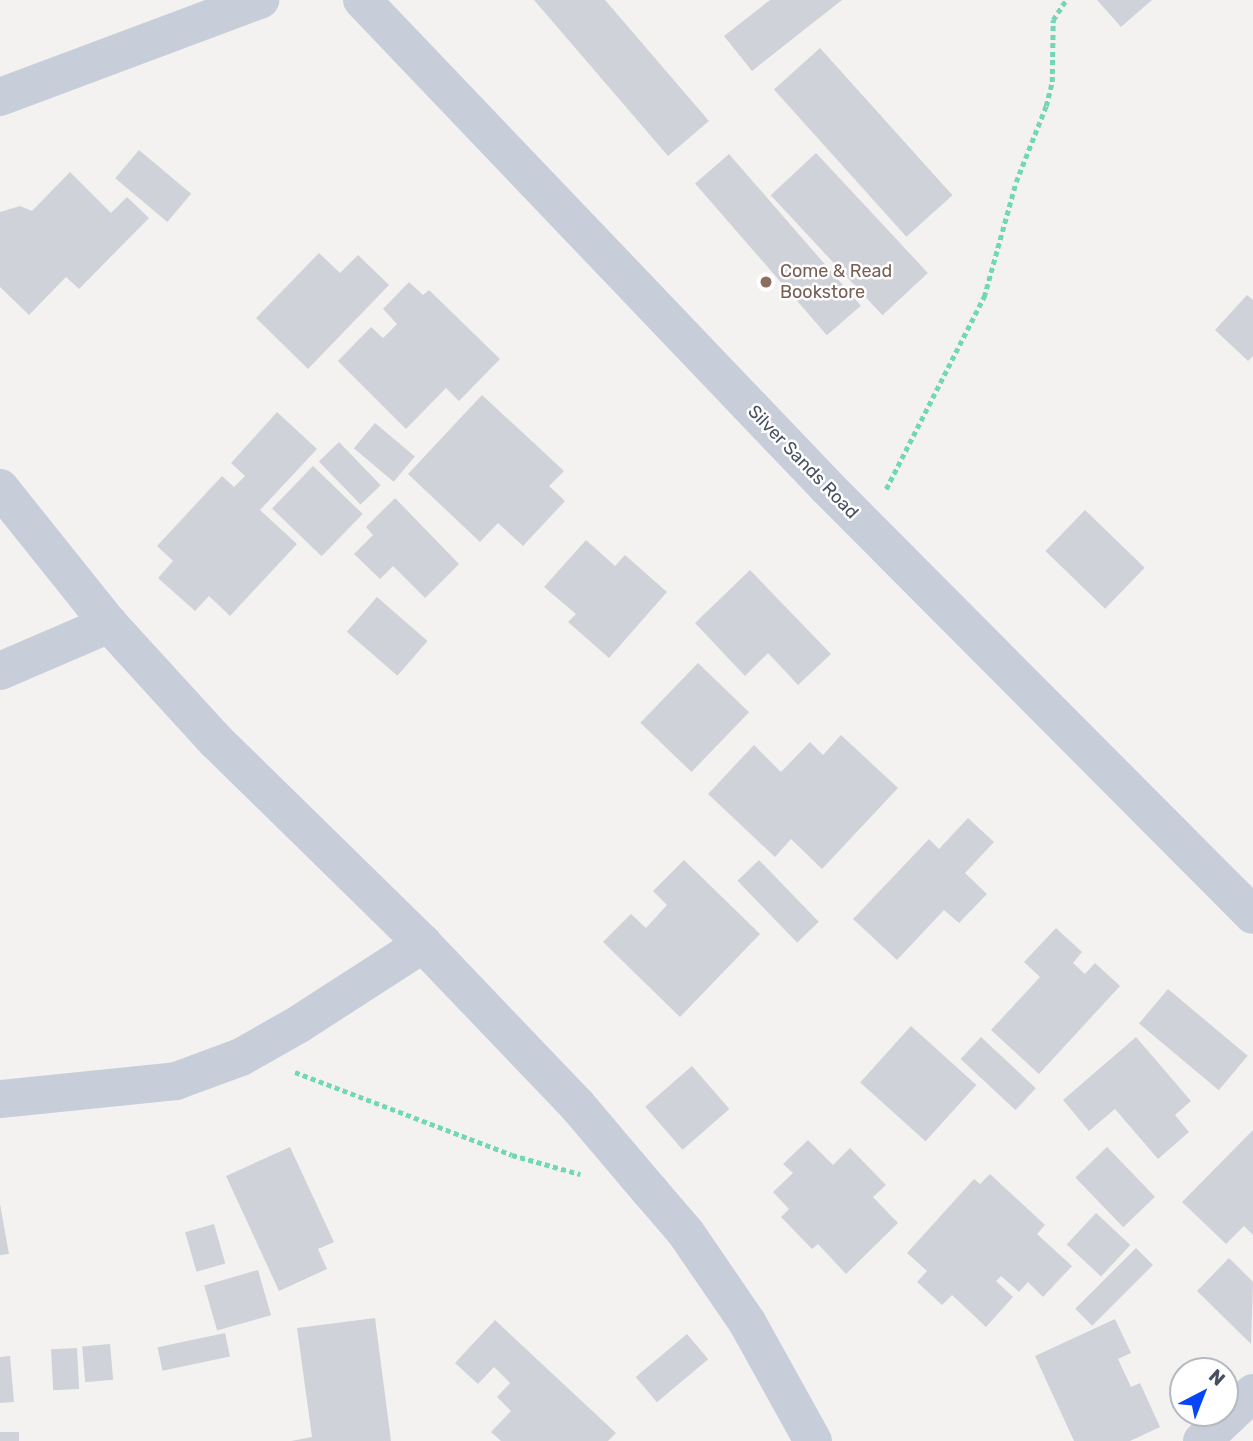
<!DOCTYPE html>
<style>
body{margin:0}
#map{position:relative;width:1253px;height:1441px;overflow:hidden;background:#f4f2f1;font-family:Rubik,sans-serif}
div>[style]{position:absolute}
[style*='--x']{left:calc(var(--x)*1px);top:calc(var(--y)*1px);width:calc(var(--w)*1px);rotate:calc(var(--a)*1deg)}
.building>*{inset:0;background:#d0d2d9;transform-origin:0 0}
.path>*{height:4.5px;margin-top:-2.25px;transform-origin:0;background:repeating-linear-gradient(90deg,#71d7b6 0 5px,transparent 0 8.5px)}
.minor>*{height:38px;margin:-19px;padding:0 19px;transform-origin:19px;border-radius:19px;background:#c7ceda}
.tertiary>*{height:38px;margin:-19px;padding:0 19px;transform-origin:19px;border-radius:19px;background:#c7ceda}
.dots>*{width:19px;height:19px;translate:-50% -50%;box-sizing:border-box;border:4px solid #fff;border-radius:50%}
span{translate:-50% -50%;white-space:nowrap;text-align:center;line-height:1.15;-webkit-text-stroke:5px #fff;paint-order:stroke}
.education-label{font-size:18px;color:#785e54}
.left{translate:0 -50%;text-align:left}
.street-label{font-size:18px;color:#475061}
.north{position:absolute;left:1169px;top:1357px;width:70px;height:70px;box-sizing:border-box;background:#fff;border:2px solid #b5b9c0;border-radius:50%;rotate:42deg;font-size:19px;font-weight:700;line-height:28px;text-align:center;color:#475061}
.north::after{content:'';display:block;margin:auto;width:24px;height:32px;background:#0646f9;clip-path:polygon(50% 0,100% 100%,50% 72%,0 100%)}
</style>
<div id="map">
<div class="building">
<i style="clip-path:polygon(534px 0,605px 0,709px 121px,668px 156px)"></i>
<i style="clip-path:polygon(770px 0,842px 0,752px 71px,724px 36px)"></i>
<i style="clip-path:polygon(1097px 0,1152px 0,1121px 27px)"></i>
<i style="left:820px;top:48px;width:198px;height:62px;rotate:48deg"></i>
<i style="left:139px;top:150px;width:68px;height:37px;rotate:40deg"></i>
<i style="left:816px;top:153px;width:164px;height:62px;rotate:47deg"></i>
<i style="left:729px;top:154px;width:201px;height:45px;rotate:49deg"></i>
<i style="clip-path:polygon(70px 172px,111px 213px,127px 197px,149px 218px,79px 289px,66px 277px,29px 315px,0 287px,0 212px,20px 206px,32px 211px)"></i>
<i style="clip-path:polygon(319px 253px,340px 273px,358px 255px,389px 285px,308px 369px,256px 318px)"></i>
<i style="clip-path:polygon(409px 282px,423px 295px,429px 290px,500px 359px,459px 401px,446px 388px,406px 429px,338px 361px,371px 327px,383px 338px,397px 324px,383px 309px)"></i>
<i style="clip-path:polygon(1247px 295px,1253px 300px,1253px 356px,1248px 361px,1215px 330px)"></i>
<i style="clip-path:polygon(482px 395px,564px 471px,549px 486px,565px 501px,523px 546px,498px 523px,480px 542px,408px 474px)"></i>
<i style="clip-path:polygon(277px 412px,317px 449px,260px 510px,297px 544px,230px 616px,209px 596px,195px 611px,158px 578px,173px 561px,157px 546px,222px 476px,234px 487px,245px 476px,231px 463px)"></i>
<i style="left:375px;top:423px;width:52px;height:33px;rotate:40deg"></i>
<i style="left:339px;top:442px;width:60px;height:28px;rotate:46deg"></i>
<i style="left:313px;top:466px;width:69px;height:59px;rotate:44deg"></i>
<i style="clip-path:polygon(395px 498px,459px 564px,425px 598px,393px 566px,380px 579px,354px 554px,373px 535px,366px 527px)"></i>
<i style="left:1085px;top:510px;width:83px;height:57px;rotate:44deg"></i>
<i style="clip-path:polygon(586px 540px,615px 566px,625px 555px,667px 592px,609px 658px,568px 622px,576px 614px,544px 587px)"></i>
<i style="clip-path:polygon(750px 570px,831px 654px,798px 685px,768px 653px,745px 676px,695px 623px)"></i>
<i style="left:377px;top:597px;width:67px;height:46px;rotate:41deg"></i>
<i style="left:698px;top:663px;width:71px;height:83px;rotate:44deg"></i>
<i style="clip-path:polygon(841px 735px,898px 788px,822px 869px,791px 839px,775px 857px,708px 794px,754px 745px,781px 772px,810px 742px,823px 755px)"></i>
<i style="clip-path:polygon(968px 818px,994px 842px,965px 873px,987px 894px,959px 923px,944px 910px,897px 960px,853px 919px,929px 839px,939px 849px)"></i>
<i style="clip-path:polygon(684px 860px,760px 934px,680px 1017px,603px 942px,631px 914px,646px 928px,667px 905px,653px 891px)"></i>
<i style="left:759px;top:860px;width:86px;height:30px;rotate:46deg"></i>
<i style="clip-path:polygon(1056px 928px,1082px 952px,1073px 963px,1085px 974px,1095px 963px,1120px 986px,1039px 1074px,991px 1030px,1040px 977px,1024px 962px)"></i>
<i style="left:1168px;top:989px;width:104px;height:45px;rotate:40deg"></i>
<i style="left:911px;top:1026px;width:88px;height:76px;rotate:42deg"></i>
<i style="left:981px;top:1037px;width:75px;height:30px;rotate:43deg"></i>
<i style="clip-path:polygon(1136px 1037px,1191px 1101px,1175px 1115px,1189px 1132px,1158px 1159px,1115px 1109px,1089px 1131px,1063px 1100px)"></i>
<i style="left:692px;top:1066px;width:57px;height:62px;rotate:49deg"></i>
<i style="clip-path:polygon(1253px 1130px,1253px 1235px,1244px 1226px,1226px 1244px,1182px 1202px)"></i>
<i style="clip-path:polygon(808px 1140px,833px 1165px,850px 1148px,886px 1185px,873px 1197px,898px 1223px,846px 1274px,818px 1244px,812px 1249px,781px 1217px,789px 1209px,773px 1192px,793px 1173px,783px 1164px)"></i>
<i style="clip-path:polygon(290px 1147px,334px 1242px,318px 1249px,327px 1269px,279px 1291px,226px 1176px)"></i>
<i style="left:1107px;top:1147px;width:69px;height:44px;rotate:46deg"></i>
<i style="clip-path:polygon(990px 1174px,1045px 1225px,1037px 1234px,1072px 1266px,1043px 1297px,1028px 1282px,1019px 1292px,1001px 1276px,996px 1281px,1013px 1297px,986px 1327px,952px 1295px,942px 1305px,917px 1282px,927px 1271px,907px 1253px,974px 1179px,980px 1184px)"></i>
<i style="clip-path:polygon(0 1204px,9px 1254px,0 1255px)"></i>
<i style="left:1096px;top:1213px;width:47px;height:43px;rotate:43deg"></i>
<i style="left:214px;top:1224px;width:41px;height:30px;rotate:74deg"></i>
<i style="left:1136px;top:1248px;width:24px;height:86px;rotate:45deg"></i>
<i style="clip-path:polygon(1229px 1258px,1253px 1282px,1251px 1344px,1197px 1291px)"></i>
<i style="left:258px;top:1270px;width:47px;height:56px;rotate:74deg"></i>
<i style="clip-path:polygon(375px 1318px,391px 1441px,291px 1441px,312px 1437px,297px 1328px)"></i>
<i style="clip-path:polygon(1115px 1319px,1131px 1353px,1118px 1359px,1131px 1387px,1140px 1383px,1160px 1427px,1130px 1441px,1074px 1441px,1035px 1356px)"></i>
<i style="clip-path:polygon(495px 1320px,616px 1433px,608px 1441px,501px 1441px,491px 1432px,511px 1411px,497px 1397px,510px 1383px,494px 1367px,478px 1384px,455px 1363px)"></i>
<i style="left:225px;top:1333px;width:24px;height:69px;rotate:78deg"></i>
<i style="left:687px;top:1334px;width:33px;height:67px;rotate:50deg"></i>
<i style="left:110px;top:1344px;width:36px;height:28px;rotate:85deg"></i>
<i style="left:77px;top:1348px;width:41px;height:26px;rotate:87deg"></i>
<i style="clip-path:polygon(10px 1356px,14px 1402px,0 1403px,0 1357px)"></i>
<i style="left:19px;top:1432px;width:9px;height:19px;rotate:90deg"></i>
</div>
<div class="path">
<i style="--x:886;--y:489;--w:216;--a:-63"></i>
<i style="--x:984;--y:297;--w:119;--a:-74.5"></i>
<i style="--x:1016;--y:182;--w:82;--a:-68.5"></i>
<i style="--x:1046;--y:106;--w:25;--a:-76"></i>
<i style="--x:1052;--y:82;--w:62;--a:-89.1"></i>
<i style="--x:1053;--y:20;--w:24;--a:-57"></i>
<i style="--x:295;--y:1072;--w:232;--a:20.9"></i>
<i style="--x:512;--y:1155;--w:71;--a:15.6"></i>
</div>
<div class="minor">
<i style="--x:0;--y:97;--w:278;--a:-20.5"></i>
<i style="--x:0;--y:488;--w:174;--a:51.3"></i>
<i style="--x:109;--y:624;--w:159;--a:47.6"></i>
<i style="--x:216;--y:741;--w:290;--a:44.4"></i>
<i style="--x:423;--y:944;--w:223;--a:46.3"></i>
<i style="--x:577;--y:1105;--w:113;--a:49.7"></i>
<i style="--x:650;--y:1191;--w:55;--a:49.4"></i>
<i style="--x:686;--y:1233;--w:108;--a:55.6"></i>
<i style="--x:747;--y:1322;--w:136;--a:61"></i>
<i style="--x:0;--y:671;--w:119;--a:-23.3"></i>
<i style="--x:0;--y:1099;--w:177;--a:-5.8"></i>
<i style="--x:176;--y:1081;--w:69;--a:-20.3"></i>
<i style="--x:241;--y:1057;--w:67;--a:-29.6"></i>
<i style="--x:299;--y:1024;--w:148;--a:-32.8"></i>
<i style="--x:1202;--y:1441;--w:70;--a:-43.3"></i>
</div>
<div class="tertiary">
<i style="--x:362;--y:0;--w:673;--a:46.32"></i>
<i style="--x:827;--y:487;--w:604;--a:45.13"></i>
</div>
<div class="dots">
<i style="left:766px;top:282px;background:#8d6e63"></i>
</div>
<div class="education-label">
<span class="left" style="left:780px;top:282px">Come &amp; Read<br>Bookstore</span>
</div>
<div class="street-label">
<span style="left:803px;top:462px;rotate:46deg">Silver Sands Road</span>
</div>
<div class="north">N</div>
</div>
